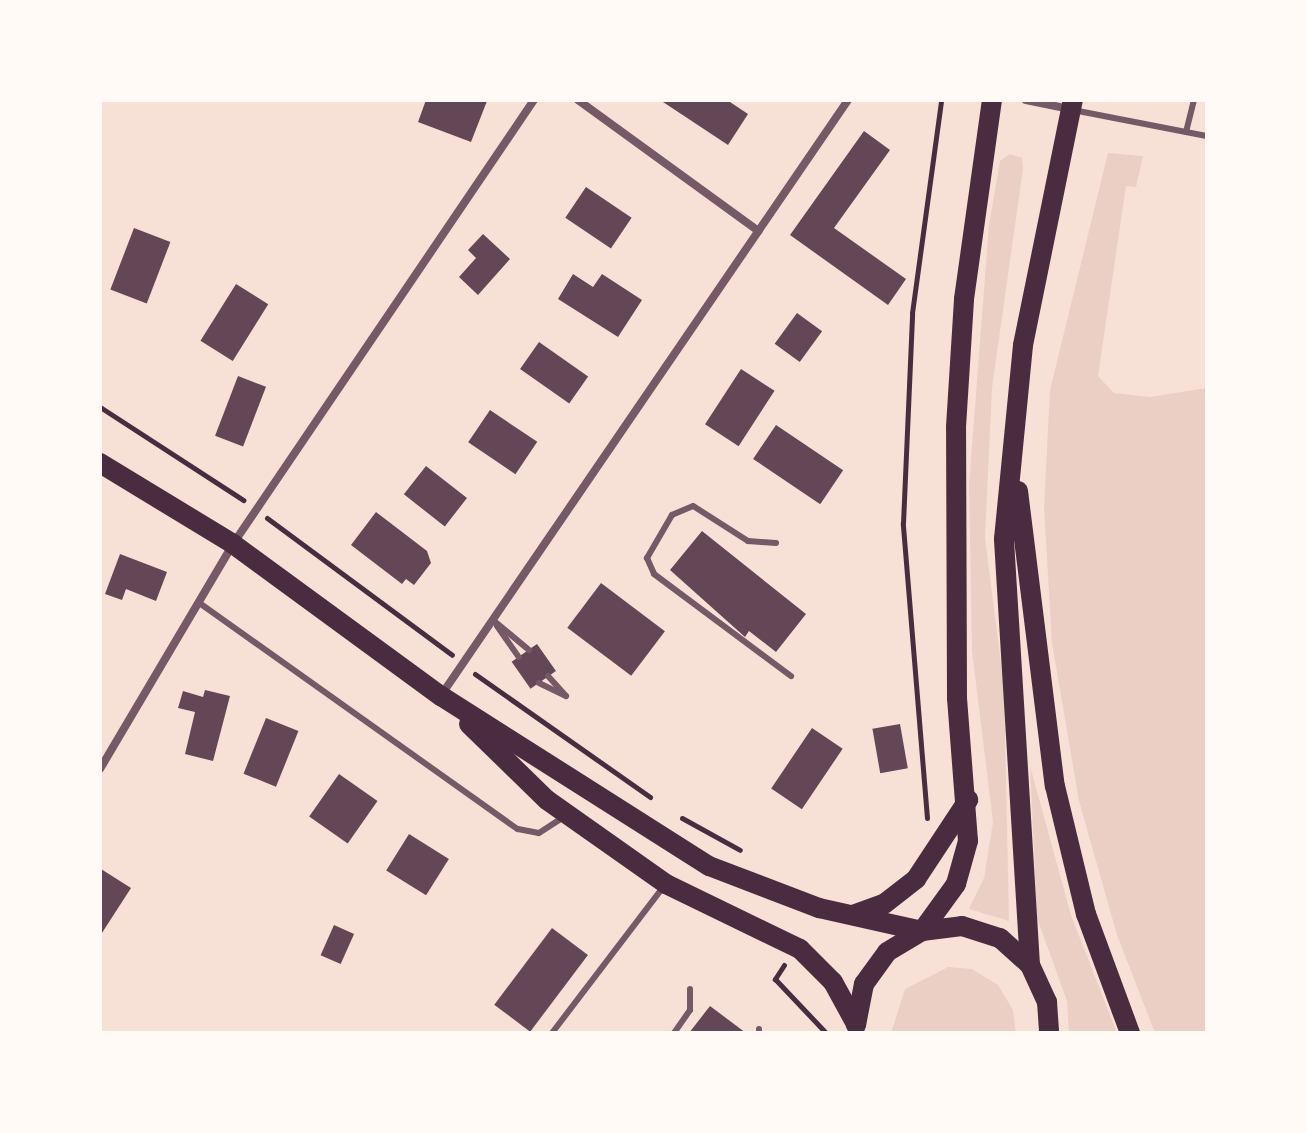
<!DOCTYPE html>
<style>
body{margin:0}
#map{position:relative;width:1307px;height:1133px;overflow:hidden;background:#f7e1d7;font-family:Bitter,serif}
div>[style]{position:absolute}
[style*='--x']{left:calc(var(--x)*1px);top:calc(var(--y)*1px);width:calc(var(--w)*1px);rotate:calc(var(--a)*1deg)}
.green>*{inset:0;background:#ebcfc5}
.building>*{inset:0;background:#644757;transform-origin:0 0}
.path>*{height:5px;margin:-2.5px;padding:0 2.5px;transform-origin:2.5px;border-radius:2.5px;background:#4a2c40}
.service>*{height:6px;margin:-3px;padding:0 3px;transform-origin:3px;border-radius:3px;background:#755966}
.minor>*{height:8px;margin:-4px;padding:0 4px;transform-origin:4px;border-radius:4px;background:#755966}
.primary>*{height:20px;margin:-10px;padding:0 10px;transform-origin:10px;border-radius:10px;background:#4a2c40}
span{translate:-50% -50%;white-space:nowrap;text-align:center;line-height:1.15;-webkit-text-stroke:8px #fffaf5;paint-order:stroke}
.frame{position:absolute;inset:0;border:102px solid #fffaf5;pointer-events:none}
</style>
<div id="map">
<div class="green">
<i style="clip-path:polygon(1108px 153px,1143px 156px,1136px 187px,1126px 186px,1098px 376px,1114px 393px,1150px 397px,1207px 388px,1207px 1033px,1155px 1033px,1117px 935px,1079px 801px,1052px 643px,1044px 507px,1050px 390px)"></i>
<i style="clip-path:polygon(1010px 154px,1022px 158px,1023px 169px,992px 388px,985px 538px,1004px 687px,1009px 921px,969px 909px,984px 878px,993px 822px,972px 651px,969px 485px,989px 225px,1000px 161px)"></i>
<i style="clip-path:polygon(1030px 766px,1071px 915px,1117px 1033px,1069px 1033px,1067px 1001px,1037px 918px)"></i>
<i style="clip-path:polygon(948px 967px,972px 969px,998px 985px,1013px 1010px,1016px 1033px,891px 1033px,905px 989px)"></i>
</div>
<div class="building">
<i style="clip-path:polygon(426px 100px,487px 101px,471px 142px,418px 122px)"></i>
<i style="clip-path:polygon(660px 100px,727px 100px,748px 114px,728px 145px)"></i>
<i style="clip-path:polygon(864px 131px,890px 150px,834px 228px,906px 279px,888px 305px,790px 235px)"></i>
<i style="left:586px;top:187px;width:55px;height:37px;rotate:34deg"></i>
<i style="left:134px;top:228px;width:39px;height:66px;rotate:21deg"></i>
<i style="clip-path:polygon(483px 234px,510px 259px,478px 295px,459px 277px,476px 258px,468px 250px)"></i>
<i style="clip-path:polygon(573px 274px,593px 287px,602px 274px,642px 300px,618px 337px,558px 299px)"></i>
<i style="left:236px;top:284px;width:38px;height:67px;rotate:32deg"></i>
<i style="left:797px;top:313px;width:31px;height:38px;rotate:36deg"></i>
<i style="left:539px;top:342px;width:60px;height:33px;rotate:35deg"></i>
<i style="left:741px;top:369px;width:40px;height:66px;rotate:33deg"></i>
<i style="left:238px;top:376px;width:30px;height:64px;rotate:21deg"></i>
<i style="left:490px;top:410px;width:57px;height:39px;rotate:34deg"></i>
<i style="left:776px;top:425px;width:81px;height:41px;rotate:34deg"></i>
<i style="left:426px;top:466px;width:52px;height:36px;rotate:38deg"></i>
<i style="clip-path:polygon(376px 512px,427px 551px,431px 563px,414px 585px,406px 579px,402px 584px,351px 545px)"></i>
<i style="clip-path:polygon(702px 531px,806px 614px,776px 652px,749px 631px,745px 637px,670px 570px)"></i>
<i style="clip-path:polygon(120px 554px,167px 572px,156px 601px,126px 589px,122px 600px,105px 594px)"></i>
<i style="left:601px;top:583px;width:80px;height:56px;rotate:37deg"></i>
<i style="left:537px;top:644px;width:33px;height:31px;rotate:55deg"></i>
<i style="clip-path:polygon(205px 690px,230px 696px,213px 761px,185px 754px,195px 712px,178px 708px,183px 691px,203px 697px)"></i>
<i style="left:266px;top:718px;width:35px;height:60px;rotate:22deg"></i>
<i style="left:900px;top:724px;width:45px;height:28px;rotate:80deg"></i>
<i style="left:812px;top:728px;width:37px;height:73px;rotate:34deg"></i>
<i style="left:339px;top:774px;width:47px;height:52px;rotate:35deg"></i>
<i style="left:409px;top:834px;width:47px;height:43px;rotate:32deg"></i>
<i style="clip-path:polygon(101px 869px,131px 888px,100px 936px,100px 871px)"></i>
<i style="left:334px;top:925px;width:22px;height:33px;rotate:24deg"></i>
<i style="left:552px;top:928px;width:45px;height:96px;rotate:37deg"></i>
<i style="clip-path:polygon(710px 1006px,746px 1033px,689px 1033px)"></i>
</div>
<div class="path">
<i style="--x:100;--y:407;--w:171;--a:33"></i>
<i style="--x:267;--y:518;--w:230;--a:36.5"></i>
<i style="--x:475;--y:674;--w:214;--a:35.1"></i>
<i style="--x:682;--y:818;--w:66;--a:28.9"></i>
<i style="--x:927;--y:818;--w:296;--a:-94.7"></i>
<i style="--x:903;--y:523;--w:210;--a:-87.5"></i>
<i style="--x:912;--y:313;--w:215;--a:-82.2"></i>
<i style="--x:784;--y:965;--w:17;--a:123"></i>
<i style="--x:775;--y:979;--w:74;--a:46.6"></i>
</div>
<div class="service">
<i style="--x:1073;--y:110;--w:136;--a:11"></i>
<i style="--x:1186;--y:132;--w:33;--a:-76"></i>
<i style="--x:776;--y:543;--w:28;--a:-176"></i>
<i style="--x:748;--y:541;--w:65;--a:-147.5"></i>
<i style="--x:693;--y:506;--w:23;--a:157"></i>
<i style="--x:672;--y:515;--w:50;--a:120.2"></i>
<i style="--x:647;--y:558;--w:17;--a:66"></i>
<i style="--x:654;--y:574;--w:171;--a:36.7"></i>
<i style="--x:198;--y:602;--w:392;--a:35.4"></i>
<i style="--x:518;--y:829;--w:21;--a:11"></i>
<i style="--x:539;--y:833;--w:31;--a:-33"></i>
<i style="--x:493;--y:620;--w:47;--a:39.8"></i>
<i style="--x:497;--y:626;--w:38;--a:55"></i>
<i style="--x:548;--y:676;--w:27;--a:48"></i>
<i style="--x:539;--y:683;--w:30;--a:26"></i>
<i style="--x:552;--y:1033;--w:185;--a:-52.7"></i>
<i style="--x:674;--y:1033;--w:28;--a:-55"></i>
<i style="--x:690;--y:1010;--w:21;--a:-90"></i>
<i style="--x:759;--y:1033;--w:4;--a:-90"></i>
</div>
<div class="minor">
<i style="--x:578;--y:100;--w:223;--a:36"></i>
<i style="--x:1026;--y:100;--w:45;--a:11.6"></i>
<i style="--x:442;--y:694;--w:719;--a:-55.65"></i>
<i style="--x:100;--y:769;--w:261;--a:-59.4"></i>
<i style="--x:233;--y:544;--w:536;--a:-55.87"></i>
</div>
<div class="primary">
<i style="--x:100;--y:463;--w:156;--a:31.3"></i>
<i style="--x:233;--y:544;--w:258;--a:36.2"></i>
<i style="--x:441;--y:696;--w:317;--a:32.4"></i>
<i style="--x:709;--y:866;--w:118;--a:20.9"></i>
<i style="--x:819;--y:908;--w:106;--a:12.6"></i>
<i style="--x:1018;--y:491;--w:297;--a:82.9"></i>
<i style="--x:1055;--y:786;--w:132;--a:76.4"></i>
<i style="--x:1086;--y:914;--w:127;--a:69.7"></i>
<i style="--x:469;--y:724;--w:109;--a:44.3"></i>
<i style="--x:547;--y:800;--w:146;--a:35.2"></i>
<i style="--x:666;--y:884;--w:149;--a:25.9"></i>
<i style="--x:800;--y:949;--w:47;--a:45"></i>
<i style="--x:833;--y:982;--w:48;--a:61.3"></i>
<i style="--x:853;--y:915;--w:33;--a:-20"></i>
<i style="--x:884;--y:904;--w:41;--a:-38"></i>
<i style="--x:916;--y:879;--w:95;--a:-56.6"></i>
<i style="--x:922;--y:931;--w:58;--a:-54.1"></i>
<i style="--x:956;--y:884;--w:45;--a:-74.4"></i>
<i style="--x:968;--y:841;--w:143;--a:-94.4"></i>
<i style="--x:957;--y:698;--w:271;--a:-90.2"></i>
<i style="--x:956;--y:427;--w:128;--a:-86.4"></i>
<i style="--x:964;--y:299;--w:201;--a:-82"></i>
<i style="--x:1030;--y:965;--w:427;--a:-93.5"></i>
<i style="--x:1004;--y:539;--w:195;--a:-84.4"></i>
<i style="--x:1023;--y:345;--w:250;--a:-78.5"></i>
<i style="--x:856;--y:1025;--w:42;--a:-79"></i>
<i style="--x:864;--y:984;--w:39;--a:-54"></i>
<i style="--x:887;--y:952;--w:41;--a:-31"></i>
<i style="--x:922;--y:931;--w:40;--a:-7.1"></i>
<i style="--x:962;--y:926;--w:40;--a:18"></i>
<i style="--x:1000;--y:938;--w:40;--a:42"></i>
<i style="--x:1030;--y:965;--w:41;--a:65.3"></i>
<i style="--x:1047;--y:1002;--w:31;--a:86"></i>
</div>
<div class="frame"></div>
</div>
